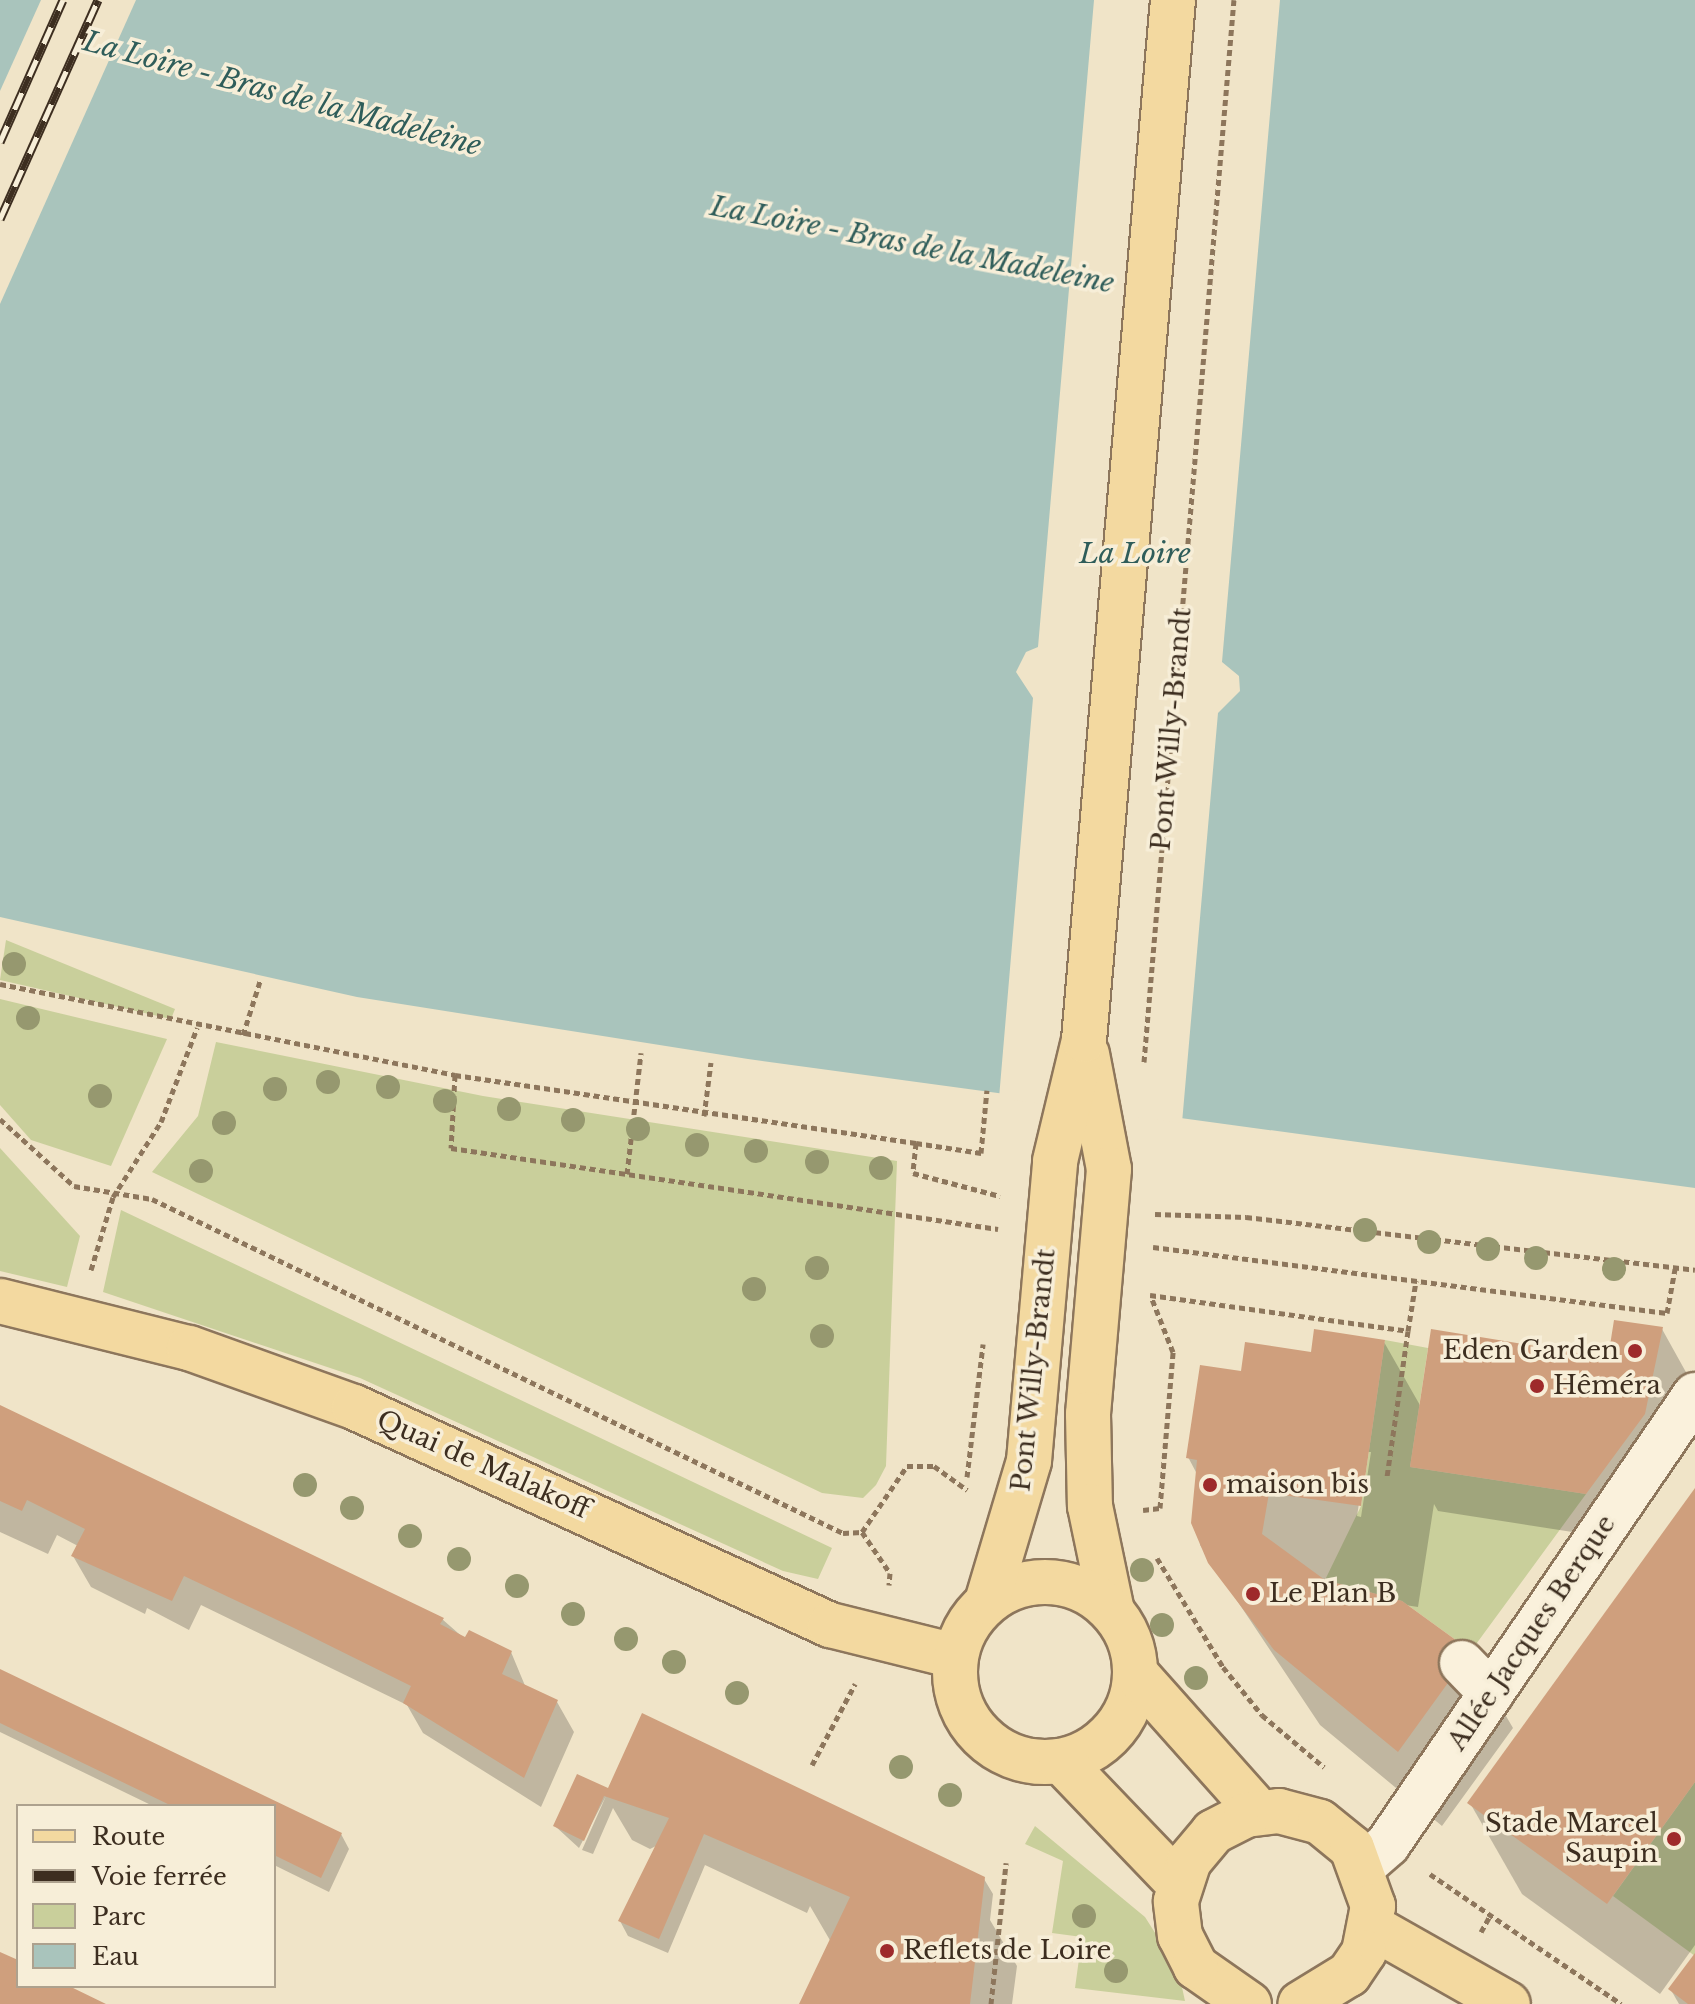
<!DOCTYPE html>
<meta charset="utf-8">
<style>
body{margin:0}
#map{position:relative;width:1695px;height:2004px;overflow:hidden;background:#f0e4c8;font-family:"Libre Baskerville",serif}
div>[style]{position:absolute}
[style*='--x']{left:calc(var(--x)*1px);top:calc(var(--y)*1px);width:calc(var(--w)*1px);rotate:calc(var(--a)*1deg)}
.green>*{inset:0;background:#c9cf9b}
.water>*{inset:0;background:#a9c4bc}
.pier>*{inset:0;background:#f0e4c8}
.shadow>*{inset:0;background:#0003}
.building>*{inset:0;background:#cf9f7d}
.path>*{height:5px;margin-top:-2.5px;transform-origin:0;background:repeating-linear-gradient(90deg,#8d765c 0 6px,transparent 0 10px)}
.roads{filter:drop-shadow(2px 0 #8d765c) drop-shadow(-2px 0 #8d765c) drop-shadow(0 2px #8d765c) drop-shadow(0 -2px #8d765c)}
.minor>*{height:44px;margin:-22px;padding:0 22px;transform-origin:22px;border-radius:22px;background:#faf1dc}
.major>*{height:44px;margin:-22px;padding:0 22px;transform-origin:22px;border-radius:22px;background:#f3d9a0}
.major>.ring{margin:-22px;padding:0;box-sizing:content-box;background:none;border:44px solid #f3d9a0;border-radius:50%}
.rail>*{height:9px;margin-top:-4.5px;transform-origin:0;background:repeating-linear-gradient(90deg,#f7eed8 0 18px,#3d2e20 0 36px);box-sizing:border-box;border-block:2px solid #3d2e20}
.trees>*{width:24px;height:24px;margin:-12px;border-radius:50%;background:#96986f}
.dots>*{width:22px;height:22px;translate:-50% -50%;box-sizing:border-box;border:4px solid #f7eed8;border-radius:50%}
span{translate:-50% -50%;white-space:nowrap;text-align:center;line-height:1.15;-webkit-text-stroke:7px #f7eed8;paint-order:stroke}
.street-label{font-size:26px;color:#3d2e20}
.poi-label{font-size:26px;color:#3d2e20}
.right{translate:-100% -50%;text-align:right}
.left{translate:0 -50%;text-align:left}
.water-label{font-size:28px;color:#2f5d5a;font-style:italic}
.legend{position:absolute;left:16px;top:1804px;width:260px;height:184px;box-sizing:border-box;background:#f7eed8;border:2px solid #ada18e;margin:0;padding:10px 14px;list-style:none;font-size:24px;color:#3d2e20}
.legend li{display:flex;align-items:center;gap:16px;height:40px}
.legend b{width:40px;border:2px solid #ada18e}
</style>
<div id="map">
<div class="green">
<i style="clip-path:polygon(6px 940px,175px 1009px,171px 1019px,0 980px)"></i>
<i style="clip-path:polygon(0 999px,167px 1039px,111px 1166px,31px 1140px,0 1105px)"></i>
<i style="clip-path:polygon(216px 1042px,483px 1096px,897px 1161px,886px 1466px,876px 1485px,863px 1498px,822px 1493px,152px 1172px,198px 1116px)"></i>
<i style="clip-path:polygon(0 1148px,80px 1236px,67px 1287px,0 1271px)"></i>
<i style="clip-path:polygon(121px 1210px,832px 1548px,818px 1579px,783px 1571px,360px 1378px,103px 1292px)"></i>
<i style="clip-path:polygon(1385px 1340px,1428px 1348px,1410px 1467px,1586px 1494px,1471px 1651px,1402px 1601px,1325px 1580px,1361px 1506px)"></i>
<i style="clip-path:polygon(1695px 1782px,1695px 1956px,1613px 1896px)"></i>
<i style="clip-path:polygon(1035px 1826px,1145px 1917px,1178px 1969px,1185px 2001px,1075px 1988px,1082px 1937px,1052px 1933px,1063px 1861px,1025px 1844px)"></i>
</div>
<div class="water">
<i style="clip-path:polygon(0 0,1695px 0,1695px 1188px,748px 1059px,357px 997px,0 917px)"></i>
</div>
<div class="pier">
<i style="clip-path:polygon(41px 0,136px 0,0 304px,0 91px)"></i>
<i style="clip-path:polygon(1094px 0,1280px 0,1222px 662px,1239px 676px,1240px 691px,1218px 713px,1182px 1123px,999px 1098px,1033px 698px,1016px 672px,1026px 652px,1038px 647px)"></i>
</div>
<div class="shadow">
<i style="clip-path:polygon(evenodd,1662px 1329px,1687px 1374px,1670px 1459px,1611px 1538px,1438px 1511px,1434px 1504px,1418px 1607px,1405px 1605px,1469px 1653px,1513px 1728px,1442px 1826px,1320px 1725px,1200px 1545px,1197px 1474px,1188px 1457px,1242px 1373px,1313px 1354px,1384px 1342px,1421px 1407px,1610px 1361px,1662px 1329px,1367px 1452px,1371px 1452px,1361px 1517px,1357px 1516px,1367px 1452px)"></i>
<i style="clip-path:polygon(0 1407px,442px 1619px,466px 1640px,511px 1652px,526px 1688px,557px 1702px,574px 1732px,541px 1807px,423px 1733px,407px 1705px,201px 1605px,189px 1630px,147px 1608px,145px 1614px,91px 1587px,73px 1556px,78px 1546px,57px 1535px,48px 1554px,0 1532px)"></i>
<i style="clip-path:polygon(1695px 1492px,1695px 1945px,1660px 1994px,1522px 1894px,1470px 1803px)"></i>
<i style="clip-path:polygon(0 1671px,341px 1834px,349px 1849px,329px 1892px,274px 1865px,274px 1806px,153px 1806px,0 1732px)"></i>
<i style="clip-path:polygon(608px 1791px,984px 1879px,993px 1894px,990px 1920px,1017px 1966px,1012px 2004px,801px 2004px,831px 1942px,810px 1906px,807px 1913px,705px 1865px,668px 1953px,628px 1936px,620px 1921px,660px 1844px,650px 1849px,632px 1840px,613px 1808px,593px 1854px,582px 1850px,606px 1796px,579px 1848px,555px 1826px)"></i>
<i style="clip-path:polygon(1695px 1956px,1695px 2004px,1679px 2004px,1671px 1990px)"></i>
</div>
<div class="building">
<i style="clip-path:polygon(1614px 1320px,1663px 1327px,1645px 1414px,1586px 1494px,1410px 1467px,1431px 1329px,1608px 1358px)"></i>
<i style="clip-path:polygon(1314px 1329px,1385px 1340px,1361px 1506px,1269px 1493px,1262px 1534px,1325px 1580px,1402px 1601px,1471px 1651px,1398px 1752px,1274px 1650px,1208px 1563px,1191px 1523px,1197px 1460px,1186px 1458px,1200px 1365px,1241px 1371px,1245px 1342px,1311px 1352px)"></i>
<i style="clip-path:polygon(0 1405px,444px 1618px,440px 1624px,465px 1637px,469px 1630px,512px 1651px,502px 1674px,558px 1700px,524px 1778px,403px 1703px,411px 1686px,294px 1628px,184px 1576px,172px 1601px,71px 1556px,85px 1529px,27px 1500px,22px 1511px,0 1501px)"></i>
<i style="clip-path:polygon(1695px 1488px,1695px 1782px,1607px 1904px,1467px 1803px)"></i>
<i style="clip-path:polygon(0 1669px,342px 1833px,321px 1878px,274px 1855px,274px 1806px,172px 1806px,0 1723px)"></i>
<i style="clip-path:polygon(642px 1713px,985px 1877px,970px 2004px,799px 2004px,850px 1897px,704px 1834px,659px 1939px,618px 1921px,669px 1818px,604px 1796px,584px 1841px,553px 1826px,577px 1774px,608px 1788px)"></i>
<i style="clip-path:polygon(0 1952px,18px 1960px,18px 1986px,69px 1986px,106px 2004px,0 2004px)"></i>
<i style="clip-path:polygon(1695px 1953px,1695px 2004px,1688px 2004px,1668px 1989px)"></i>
</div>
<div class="path">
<i style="--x:0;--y:984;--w:464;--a:11.3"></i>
<i style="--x:455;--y:1075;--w:466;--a:8.4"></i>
<i style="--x:916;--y:1143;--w:30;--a:96"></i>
<i style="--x:913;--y:1173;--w:90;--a:14.8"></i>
<i style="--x:243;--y:1035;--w:57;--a:-72.5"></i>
<i style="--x:1144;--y:1062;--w:1066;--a:-85.16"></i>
<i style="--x:455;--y:1075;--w:73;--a:93.1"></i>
<i style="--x:451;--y:1148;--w:553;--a:8.42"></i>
<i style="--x:704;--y:1116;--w:54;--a:-82.6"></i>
<i style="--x:0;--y:1119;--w:100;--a:42.2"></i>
<i style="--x:74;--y:1186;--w:79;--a:9.5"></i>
<i style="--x:152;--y:1199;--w:767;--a:25.8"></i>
<i style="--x:843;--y:1533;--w:19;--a:-3"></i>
<i style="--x:862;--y:1532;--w:80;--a:-55.7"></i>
<i style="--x:907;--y:1466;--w:27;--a:0"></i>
<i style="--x:934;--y:1466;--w:41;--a:36"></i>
<i style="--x:916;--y:1143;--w:66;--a:8.7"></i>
<i style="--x:981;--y:1153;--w:63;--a:-84.6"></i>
<i style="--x:627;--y:1174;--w:122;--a:-83.4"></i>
<i style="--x:1155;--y:1214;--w:91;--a:1.9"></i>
<i style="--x:1246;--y:1217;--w:452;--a:6.7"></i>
<i style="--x:1153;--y:1247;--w:518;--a:7.32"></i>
<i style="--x:1667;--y:1313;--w:45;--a:-79.7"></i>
<i style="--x:91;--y:1270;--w:76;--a:-73.2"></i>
<i style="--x:113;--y:1197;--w:89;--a:-57.4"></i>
<i style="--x:161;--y:1122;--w:101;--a:-69"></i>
<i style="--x:1150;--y:1295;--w:260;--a:7.9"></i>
<i style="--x:1408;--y:1331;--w:147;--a:98.2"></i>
<i style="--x:1408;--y:1331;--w:51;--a:-80.9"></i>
<i style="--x:967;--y:1477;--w:134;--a:-83.1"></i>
<i style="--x:1143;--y:1510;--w:17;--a:-7"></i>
<i style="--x:1160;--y:1508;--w:157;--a:-85.2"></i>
<i style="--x:1173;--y:1352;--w:57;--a:-111.6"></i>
<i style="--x:862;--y:1532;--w:50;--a:55.7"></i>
<i style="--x:890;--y:1573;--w:12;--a:95"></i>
<i style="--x:1157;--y:1558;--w:127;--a:58.8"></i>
<i style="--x:1223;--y:1667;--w:62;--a:50.9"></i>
<i style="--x:1262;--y:1715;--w:81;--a:40"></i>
<i style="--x:812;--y:1765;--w:92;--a:-62"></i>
<i style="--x:1430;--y:1874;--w:231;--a:34.2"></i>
<i style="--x:1481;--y:1932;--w:18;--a:-61"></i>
<i style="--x:991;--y:2004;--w:142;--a:-83.9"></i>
</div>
<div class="roads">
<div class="minor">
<i style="--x:1462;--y:1663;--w:42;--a:46"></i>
<i style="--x:1363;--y:1866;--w:33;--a:-41"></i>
<i style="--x:1388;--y:1844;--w:544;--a:-55.64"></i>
</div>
<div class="major">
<i style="--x:1087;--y:1054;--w:117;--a:79.2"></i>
<i style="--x:1109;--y:1169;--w:246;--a:94.9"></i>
<i style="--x:1088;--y:1414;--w:92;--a:88.8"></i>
<i style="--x:1090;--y:1506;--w:107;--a:78.2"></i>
<i style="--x:0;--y:1301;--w:195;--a:14"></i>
<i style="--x:189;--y:1348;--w:175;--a:19.7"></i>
<i style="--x:354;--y:1407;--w:524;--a:24.61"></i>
<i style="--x:830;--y:1625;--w:129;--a:13.9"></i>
<i class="ring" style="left:955px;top:1582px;width:136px;height:136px"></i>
<i style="--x:987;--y:1602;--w:147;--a:-73.4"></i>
<i style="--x:1029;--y:1461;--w:301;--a:-85"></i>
<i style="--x:1055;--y:1161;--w:124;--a:-76.5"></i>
<i style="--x:1084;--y:1040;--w:1044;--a:-85.11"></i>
<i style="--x:1136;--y:1674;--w:185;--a:48.3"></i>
<i style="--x:1061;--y:1761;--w:170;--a:46.2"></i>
<i style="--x:1372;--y:1927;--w:156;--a:29.5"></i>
<i style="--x:1249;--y:2004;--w:65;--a:-145.1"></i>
<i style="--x:1196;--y:1967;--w:35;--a:-117"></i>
<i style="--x:1180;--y:1936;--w:35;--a:-97"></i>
<i style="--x:1176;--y:1901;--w:42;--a:-72"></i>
<i style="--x:1189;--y:1861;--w:38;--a:-50"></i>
<i style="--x:1213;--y:1832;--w:37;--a:-27"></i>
<i style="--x:1246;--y:1815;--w:33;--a:-7"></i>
<i style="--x:1279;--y:1811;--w:42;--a:15"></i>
<i style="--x:1320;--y:1822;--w:41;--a:39.1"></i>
<i style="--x:1352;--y:1848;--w:62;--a:70.1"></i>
<i style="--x:1373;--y:1906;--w:47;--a:101.1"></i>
<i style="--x:1364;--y:1952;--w:27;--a:124"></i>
<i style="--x:1349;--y:1974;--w:57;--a:148.5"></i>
</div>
</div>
<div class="rail">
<i style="--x:0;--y:142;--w:155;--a:-66.1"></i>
<i style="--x:0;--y:219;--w:240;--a:-65.9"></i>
</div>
<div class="trees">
<i style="left:14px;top:964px"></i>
<i style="left:28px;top:1018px"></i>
<i style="left:328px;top:1082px"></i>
<i style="left:388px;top:1087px"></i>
<i style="left:275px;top:1089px"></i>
<i style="left:100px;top:1096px"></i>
<i style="left:445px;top:1101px"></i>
<i style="left:509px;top:1109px"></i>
<i style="left:573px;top:1120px"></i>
<i style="left:224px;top:1123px"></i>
<i style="left:638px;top:1129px"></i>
<i style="left:697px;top:1145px"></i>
<i style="left:756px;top:1151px"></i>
<i style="left:817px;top:1162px"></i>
<i style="left:881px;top:1168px"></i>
<i style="left:201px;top:1171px"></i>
<i style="left:1365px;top:1230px"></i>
<i style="left:1429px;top:1242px"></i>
<i style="left:1488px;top:1249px"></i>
<i style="left:1536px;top:1258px"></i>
<i style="left:817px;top:1268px"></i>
<i style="left:1614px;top:1269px"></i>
<i style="left:754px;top:1289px"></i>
<i style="left:822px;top:1336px"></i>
<i style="left:305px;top:1485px"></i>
<i style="left:352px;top:1508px"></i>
<i style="left:410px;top:1536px"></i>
<i style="left:459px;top:1559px"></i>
<i style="left:1142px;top:1570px"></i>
<i style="left:517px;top:1586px"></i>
<i style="left:573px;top:1614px"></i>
<i style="left:1162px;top:1625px"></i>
<i style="left:626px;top:1639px"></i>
<i style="left:674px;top:1662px"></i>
<i style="left:1196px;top:1678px"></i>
<i style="left:737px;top:1693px"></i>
<i style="left:901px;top:1767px"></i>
<i style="left:950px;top:1795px"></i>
<i style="left:1084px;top:1916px"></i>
<i style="left:1116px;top:1971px"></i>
</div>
<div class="dots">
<i style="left:1635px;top:1351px;background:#9e2a2b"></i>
<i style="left:1537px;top:1386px;background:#9e2a2b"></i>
<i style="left:1210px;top:1485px;background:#9e2a2b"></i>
<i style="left:1253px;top:1594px;background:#9e2a2b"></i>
<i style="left:1674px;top:1839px;background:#9e2a2b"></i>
<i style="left:887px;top:1951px;background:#9e2a2b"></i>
</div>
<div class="street-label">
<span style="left:1172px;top:729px;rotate:-85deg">Pont Willy-Brandt</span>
<span style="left:1034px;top:1370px;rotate:-84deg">Pont Willy-Brandt</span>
<span style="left:483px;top:1465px;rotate:24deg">Quai de Malakoff</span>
<span style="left:1532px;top:1633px;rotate:-56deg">Allée Jacques Berque</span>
</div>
<div class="poi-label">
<span class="right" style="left:1619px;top:1351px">Eden Garden</span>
<span class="left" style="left:1553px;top:1386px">Hêméra</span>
<span class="left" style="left:1226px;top:1485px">maison bis</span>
<span class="left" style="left:1269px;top:1594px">Le Plan B</span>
<span class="right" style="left:1658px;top:1839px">Stade Marcel<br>Saupin</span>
<span class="left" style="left:903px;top:1951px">Reflets de Loire</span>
</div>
<div class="water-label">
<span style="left:282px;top:94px;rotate:15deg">La Loire - Bras de la Madeleine</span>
<span style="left:912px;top:245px;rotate:11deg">La Loire - Bras de la Madeleine</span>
<span style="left:1135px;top:554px">La Loire</span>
</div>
<ul class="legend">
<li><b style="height:10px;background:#f3d9a0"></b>Route</li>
<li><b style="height:10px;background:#3d2e20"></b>Voie ferrée</li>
<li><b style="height:22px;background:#c9cf9b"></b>Parc</li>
<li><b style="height:22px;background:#a9c4bc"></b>Eau</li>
</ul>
</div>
